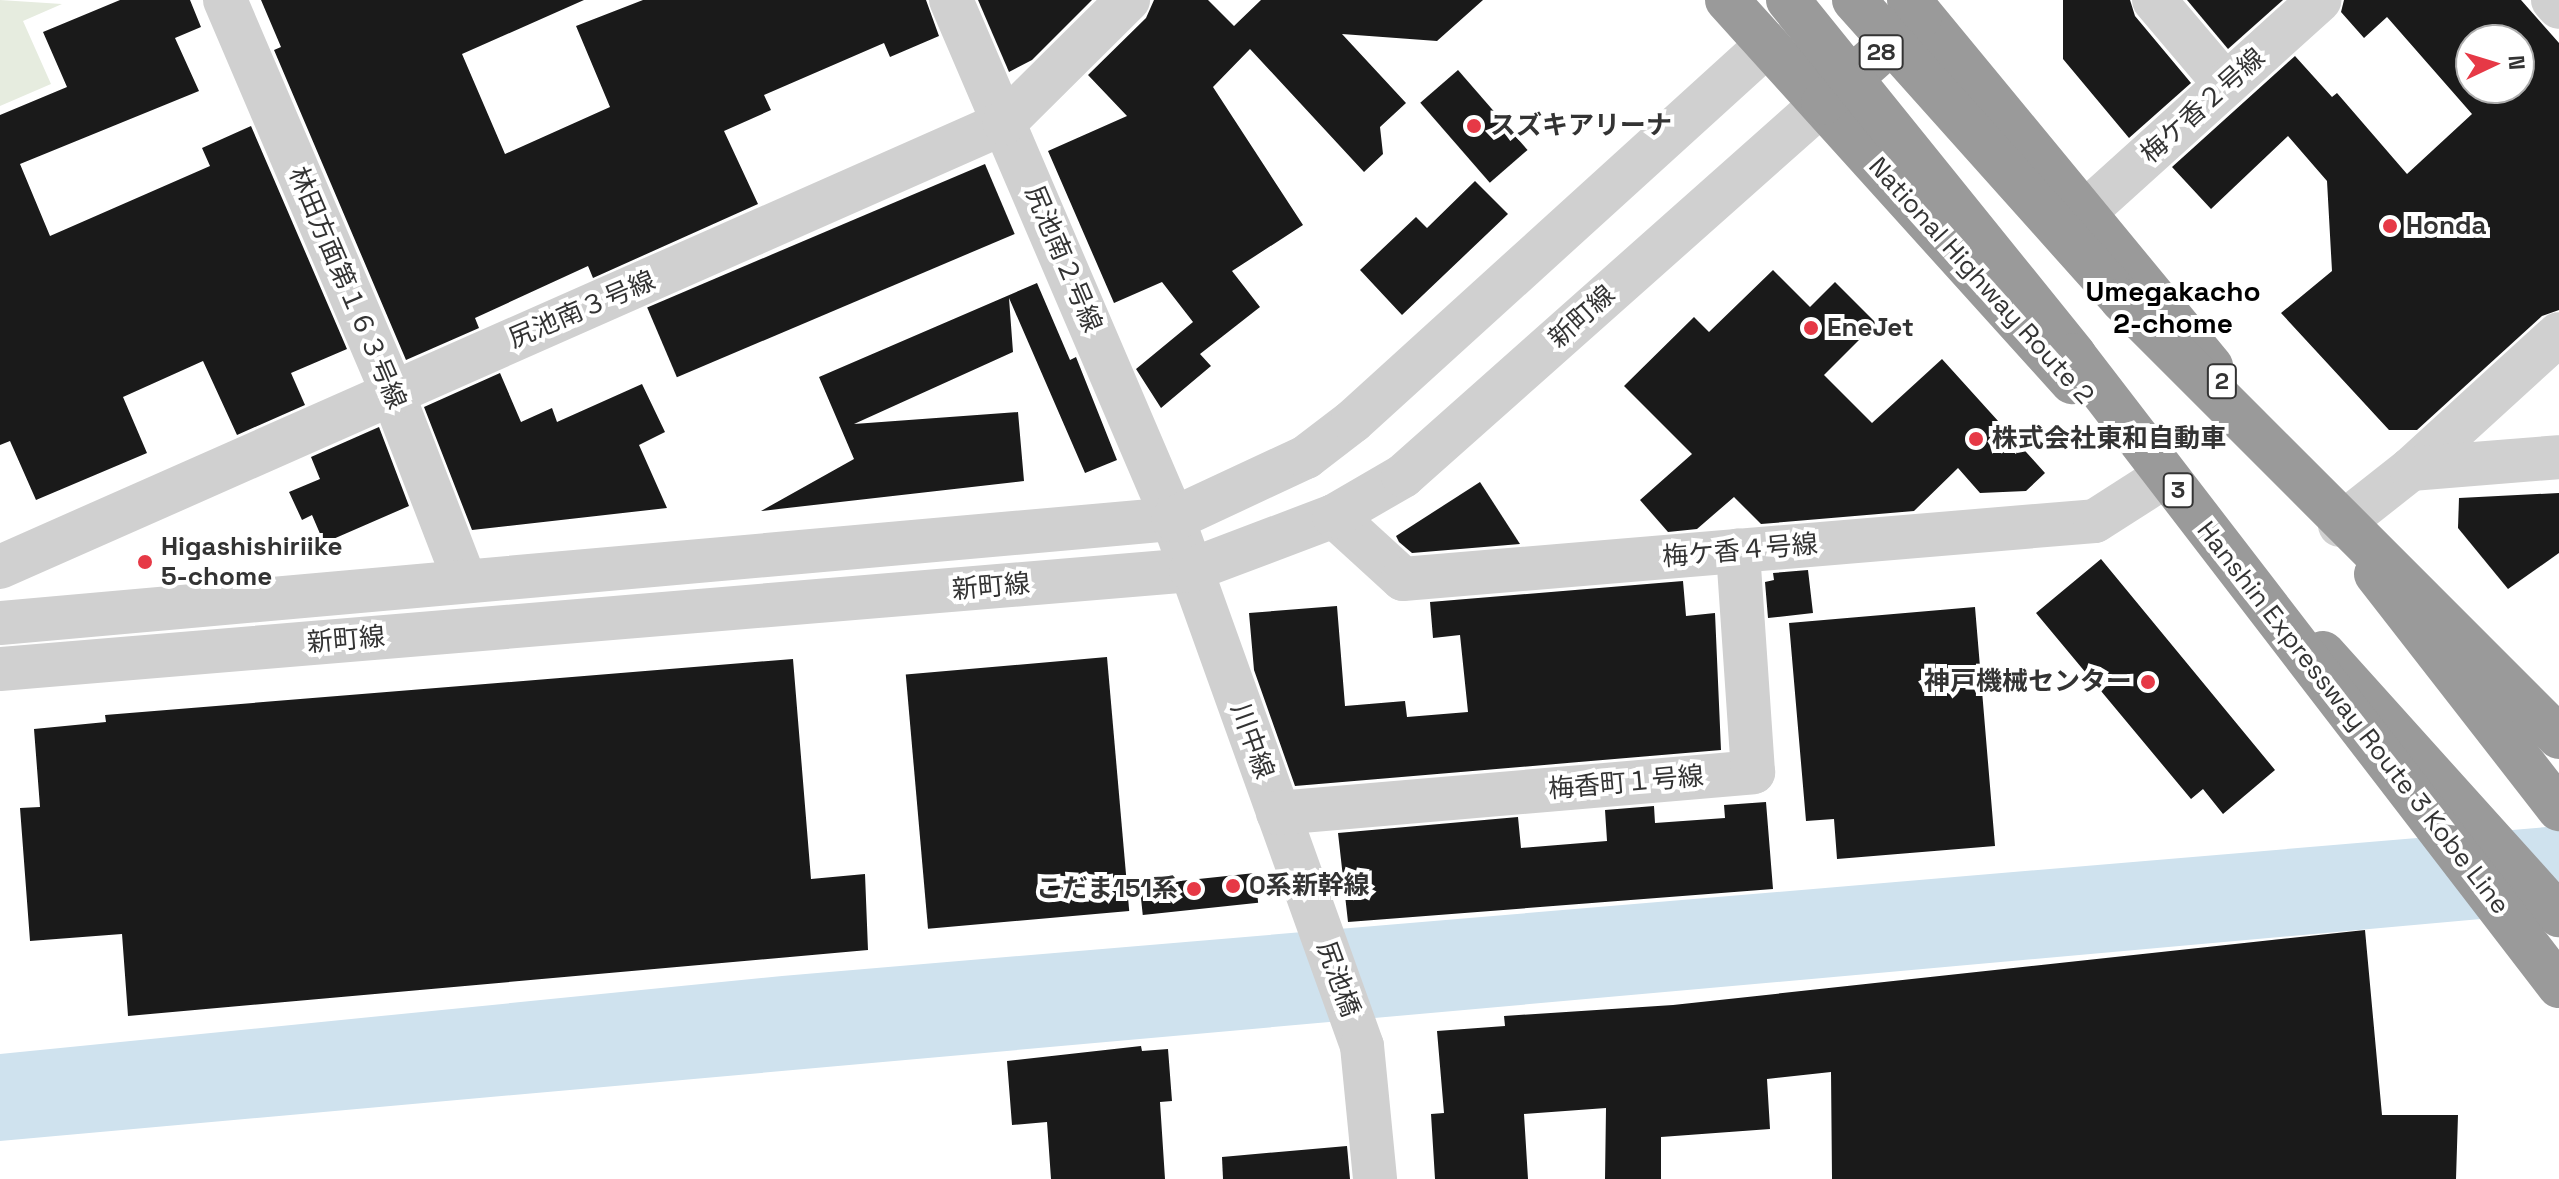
<!DOCTYPE html>
<meta charset="utf-8">
<style>
body{margin:0}
#map{position:relative;width:2559px;height:1179px;overflow:hidden;background:#fff;font-family:"Space Grotesk","Noto Sans JP",sans-serif}
div>[style]{position:absolute}
[style*='--x']{left:calc(var(--x)*1px);top:calc(var(--y)*1px);width:calc(var(--w)*1px);rotate:calc(var(--a)*1deg)}
.green>*{inset:0;background:#e6ecdf}
.water>*{inset:0;background:#cfe2ee}
.building>*{inset:0;background:#1a1a1a;transform-origin:0 0}
.minor>*{height:44px;margin:-22px;padding:0 22px;transform-origin:22px;border-radius:22px;background:#d0d0d0}
.highway>*{height:44px;margin:-22px;padding:0 22px;transform-origin:22px;border-radius:22px;background:#9a9a9a}
.highway-bridge>*{height:44px;margin:-22px;padding:0 22px;transform-origin:22px;border-radius:22px;background:#9a9a9a}
.dots>*{width:22px;height:22px;translate:-50% -50%;box-sizing:border-box;border:4px solid #fff;border-radius:50%}
span{translate:-50% -50%;white-space:nowrap;text-align:center;line-height:1.15;-webkit-text-stroke:8px #fff;paint-order:stroke}
.shield-label span{padding:2px 6px;background:#fff;border:2px solid;border-radius:6px;-webkit-text-stroke-width:0}
.shield-label{font-size:24px;color:#333;font-weight:700}
.street-label{font-size:26px;color:#333}
.poi-label{font-size:26px;color:#333;font-weight:700}
.left{translate:0 -50%;text-align:left}
.right{translate:-100% -50%;text-align:right}
.neighbourhood-label{font-size:28px;color:#000;font-weight:700}
.north{position:absolute;left:2455px;top:24px;width:80px;height:80px;box-sizing:border-box;background:#fff;border:2px solid #adadad;border-radius:50%;rotate:86deg;font-size:22px;font-weight:700;line-height:32px;text-align:center;color:#333}
.north::after{content:'';display:block;margin:auto;width:28px;height:36px;background:#e63946;clip-path:polygon(50% 0,100% 100%,50% 72%,0 100%)}
</style>
<div id="map">
<div class="green">
<i style="clip-path:polygon(0 0,62px 4px,23px 21px,51px 84px,0 106px)"></i>
</div>
<div class="water">
<i style="clip-path:polygon(2559px 826px,2559px 912px,0 1141px,0 1054px,782px 976px)"></i>
</div>
<div class="building">
<i style="clip-path:polygon(120px 0,190px 0,201px 27px,175px 38px,199px 91px,20px 164px,50px 236px,210px 166px,202px 148px,251px 126px,347px 349px,291px 373px,305px 405px,237px 435px,203px 361px,123px 397px,147px 453px,36px 500px,10px 441px,0 445px,0 115px,67px 87px,43px 32px)"></i>
<i style="clip-path:polygon(261px 0,584px 0,462px 54px,505px 154px,610px 107px,576px 26px,643px 0,926px 0,939px 36px,890px 57px,884px 43px,764px 95px,771px 110px,724px 131px,758px 204px,593px 278px,588px 266px,475px 318px,479px 328px,406px 360px,274px 50px,281px 47px)"></i>
<i style="clip-path:polygon(978px 0,1092px 0,1032px 60px,1009px 72px)"></i>
<i style="clip-path:polygon(1154px 0,1208px 0,1234px 26px,1261px 0,1483px 0,1437px 41px,1342px 34px,1406px 103px,1380px 127px,1383px 154px,1364px 172px,1250px 49px,1213px 87px,1303px 225px,1232px 271px,1260px 307px,1200px 354px,1211px 366px,1161px 408px,1136px 369px,1193px 322px,1162px 282px,1114px 303px,1048px 151px,1127px 116px,1088px 75px,1146px 18px)"></i>
<i style="clip-path:polygon(2063px 0,2130px 0,2135px 16px,2191px 83px,2129px 138px,2063px 59px)"></i>
<i style="clip-path:polygon(2187px 0,2283px 0,2228px 49px)"></i>
<i style="clip-path:polygon(evenodd,2344px 0,2521px 0,2559px 43px,2559px 310px,2542px 316px,2417px 430px,2389px 430px,2281px 313px,2332px 271px,2327px 181px,2288px 136px,2211px 209px,2172px 167px,2295px 56px,2332px 97px,2337px 93px,2407px 174px,2472px 114px,2387px 17px,2364px 38px,2341px 12px,2344px 0,2471px 40px,2519px 40px,2519px 88px,2471px 88px,2471px 40px)"></i>
<i style="left:1458px;top:70px;width:106px;height:50px;rotate:49deg"></i>
<i style="left:985px;top:164px;width:76px;height:367px;rotate:67deg"></i>
<i style="clip-path:polygon(1475px 181px,1508px 214px,1402px 315px,1360px 270px,1416px 217px,1427px 228px)"></i>
<i style="clip-path:polygon(1773px 270px,1810px 307px,1835px 282px,1876px 323px,1824px 375px,1872px 423px,1942px 359px,2045px 473px,2026px 491px,1980px 493px,1958px 468px,1914px 511px,1761px 524px,1734px 497px,1697px 529px,1668px 532px,1640px 500px,1692px 454px,1624px 386px,1694px 317px,1709px 332px)"></i>
<i style="clip-path:polygon(1037px 283px,1070px 360px,1076px 357px,1117px 460px,1085px 473px,1009px 298px,1013px 352px,854px 424px,1018px 412px,1024px 481px,761px 511px,854px 459px,819px 377px)"></i>
<i style="clip-path:polygon(500px 373px,521px 422px,552px 408px,557px 422px,642px 384px,665px 432px,639px 445px,667px 508px,472px 530px,424px 407px)"></i>
<i style="clip-path:polygon(379px 427px,409px 506px,324px 543px,312px 515px,302px 520px,289px 492px,320px 479px,311px 457px)"></i>
<i style="clip-path:polygon(1480px 482px,1520px 544px,1412px 553px,1399px 542px,1396px 536px)"></i>
<i style="clip-path:polygon(2559px 493px,2559px 553px,2508px 589px,2458px 528px,2459px 498px)"></i>
<i style="clip-path:polygon(2101px 559px,2275px 770px,2223px 814px,2203px 789px,2191px 799px,2036px 613px)"></i>
<i style="clip-path:polygon(1808px 570px,1813px 613px,1768px 618px,1765px 582px,1774px 580px,1773px 573px)"></i>
<i style="clip-path:polygon(1683px 581px,1686px 616px,1715px 613px,1721px 750px,1295px 786px,1254px 670px,1249px 613px,1337px 606px,1345px 706px,1405px 701px,1407px 717px,1468px 712px,1460px 635px,1433px 638px,1430px 602px)"></i>
<i style="clip-path:polygon(1975px 607px,1995px 846px,1837px 859px,1834px 819px,1806px 821px,1789px 623px)"></i>
<i style="left:1107px;top:657px;width:255px;height:202px;rotate:85deg"></i>
<i style="clip-path:polygon(793px 659px,811px 879px,865px 874px,868px 950px,128px 1016px,122px 934px,30px 941px,20px 808px,40px 807px,34px 729px,106px 722px,105px 715px)"></i>
<i style="clip-path:polygon(1766px 802px,1773px 889px,1348px 922px,1338px 833px,1518px 817px,1521px 848px,1607px 841px,1605px 810px,1654px 806px,1655px 823px,1725px 818px,1724px 805px)"></i>
<i style="left:1255px;top:873px;width:30px;height:116px;rotate:84deg"></i>
<i style="clip-path:polygon(2365px 930px,2382px 1115px,2458px 1115px,2456px 1179px,1832px 1179px,1831px 1072px,1767px 1079px,1770px 1129px,1661px 1137px,1661px 1179px,1605px 1179px,1606px 1108px,1524px 1114px,1528px 1179px,1435px 1179px,1431px 1114px,1444px 1113px,1437px 1031px,1505px 1026px,1504px 1016px,1673px 1005px)"></i>
<i style="clip-path:polygon(1141px 1046px,1142px 1051px,1168px 1049px,1172px 1101px,1160px 1102px,1165px 1179px,1051px 1179px,1047px 1122px,1012px 1125px,1007px 1061px)"></i>
<i style="clip-path:polygon(1347px 1146px,1350px 1179px,1223px 1179px,1222px 1157px)"></i>
</div>
<div class="minor">
<i style="--x:225;--y:0;--w:426;--a:66.9"></i>
<i style="--x:392;--y:392;--w:200;--a:68.9"></i>
<i style="--x:951;--y:0;--w:564;--a:66.84"></i>
<i style="--x:1173;--y:519;--w:560;--a:70.27"></i>
<i style="--x:1362;--y:1046;--w:134;--a:84.4"></i>
<i style="--x:2154;--y:0;--w:111;--a:49.7"></i>
<i style="--x:2553;--y:0;--w:9;--a:49"></i>
<i style="--x:2085;--y:212;--w:316;--a:-42.1"></i>
<i style="--x:2411;--y:469;--w:200;--a:-42.4"></i>
<i style="--x:1334;--y:516;--w:93;--a:42.4"></i>
<i style="--x:1403;--y:579;--w:694;--a:-4.79"></i>
<i style="--x:2095;--y:521;--w:76;--a:-32.6"></i>
<i style="--x:2340;--y:525;--w:90;--a:-38.3"></i>
<i style="--x:2411;--y:469;--w:148;--a:-4.6"></i>
<i style="--x:0;--y:567;--w:1098;--a:-23.86"></i>
<i style="--x:1004;--y:123;--w:175;--a:-44.8"></i>
<i style="--x:0;--y:623;--w:1178;--a:-5.07"></i>
<i style="--x:1173;--y:519;--w:147;--a:-25"></i>
<i style="--x:1306;--y:457;--w:59;--a:-37.5"></i>
<i style="--x:1353;--y:421;--w:561;--a:-42.25"></i>
<i style="--x:0;--y:669;--w:1195;--a:-4.75"></i>
<i style="--x:1191;--y:570;--w:153;--a:-20.7"></i>
<i style="--x:1334;--y:516;--w:80;--a:-30.1"></i>
<i style="--x:1403;--y:476;--w:562;--a:-41.61"></i>
<i style="--x:1278;--y:813;--w:477;--a:-4.9"></i>
<i style="--x:1753;--y:772;--w:222;--a:-93.9"></i>
</div>
<div class="highway">
<i style="--x:1727;--y:0;--w:515;--a:47.91"></i>
<i style="--x:1909;--y:0;--w:475;--a:50.5"></i>
<i style="--x:1823;--y:103;--w:130;--a:-41.6"></i>
<i style="--x:2376;--y:574;--w:298;--a:52.1"></i>
<i style="--x:2323;--y:653;--w:353;--a:48"></i>
</div>
<div class="highway-bridge">
<i style="--x:1788;--y:0;--w:456;--a:51.1"></i>
<i style="--x:2074;--y:355;--w:796;--a:52.45"></i>
<i style="--x:1854;--y:0;--w:402;--a:48.2"></i>
<i style="--x:2122;--y:300;--w:618;--a:45"></i>
</div>
<div class="dots">
<i style="left:1474px;top:126px;background:#e63946"></i>
<i style="left:2390px;top:226px;background:#e63946"></i>
<i style="left:1811px;top:328px;background:#e63946"></i>
<i style="left:1976px;top:439px;background:#e63946"></i>
<i style="left:145px;top:562px;background:#e63946"></i>
<i style="left:2148px;top:682px;background:#e63946"></i>
<i style="left:1233px;top:886px;background:#e63946"></i>
<i style="left:1194px;top:889px;background:#e63946"></i>
</div>
<div class="shield-label">
<span style="left:1881px;top:52px">28</span>
<span style="left:2222px;top:381px">2</span>
<span style="left:2178px;top:490px">3</span>
</div>
<div class="street-label">
<span style="left:2203px;top:106px;rotate:-42deg">梅ケ香２号線</span>
<span style="left:1063px;top:259px;rotate:67deg">尻池南２号線</span>
<span style="left:1981px;top:281px;rotate:48deg">National Highway Route 2</span>
<span style="left:347px;top:288px;rotate:67deg">林田方面第１６３号線</span>
<span style="left:582px;top:310px;rotate:-23deg">尻池南３号線</span>
<span style="left:1582px;top:317px;rotate:-42deg">新町線</span>
<span style="left:1740px;top:551px;rotate:-5deg">梅ケ香４号線</span>
<span style="left:991px;top:587px;rotate:-5deg">新町線</span>
<span style="left:346px;top:640px;rotate:-5deg">新町線</span>
<span style="left:2353px;top:718px;rotate:52deg">Hanshin Expressway Route 3 Kobe Line</span>
<span style="left:1252px;top:741px;rotate:70deg">川中線</span>
<span style="left:1626px;top:783px;rotate:-5deg">梅香町１号線</span>
<span style="left:1338px;top:979px;rotate:70deg">尻池橋</span>
</div>
<div class="poi-label">
<span class="left" style="left:1490px;top:126px">スズキアリーナ</span>
<span class="left" style="left:2406px;top:226px">Honda</span>
<span class="left" style="left:1827px;top:328px">EneJet</span>
<span class="left" style="left:1992px;top:439px">株式会社東和自動車</span>
<span class="left" style="left:161px;top:562px">Higashishiriike<br>5-chome</span>
<span class="right" style="left:2132px;top:682px">神戸機械センター</span>
<span class="left" style="left:1249px;top:886px">0系新幹線</span>
<span class="right" style="left:1178px;top:889px">こだま151系</span>
</div>
<div class="neighbourhood-label">
<span style="left:2173px;top:307px">Umegakacho<br>2-chome</span>
</div>
<div class="north">N</div>
</div>
